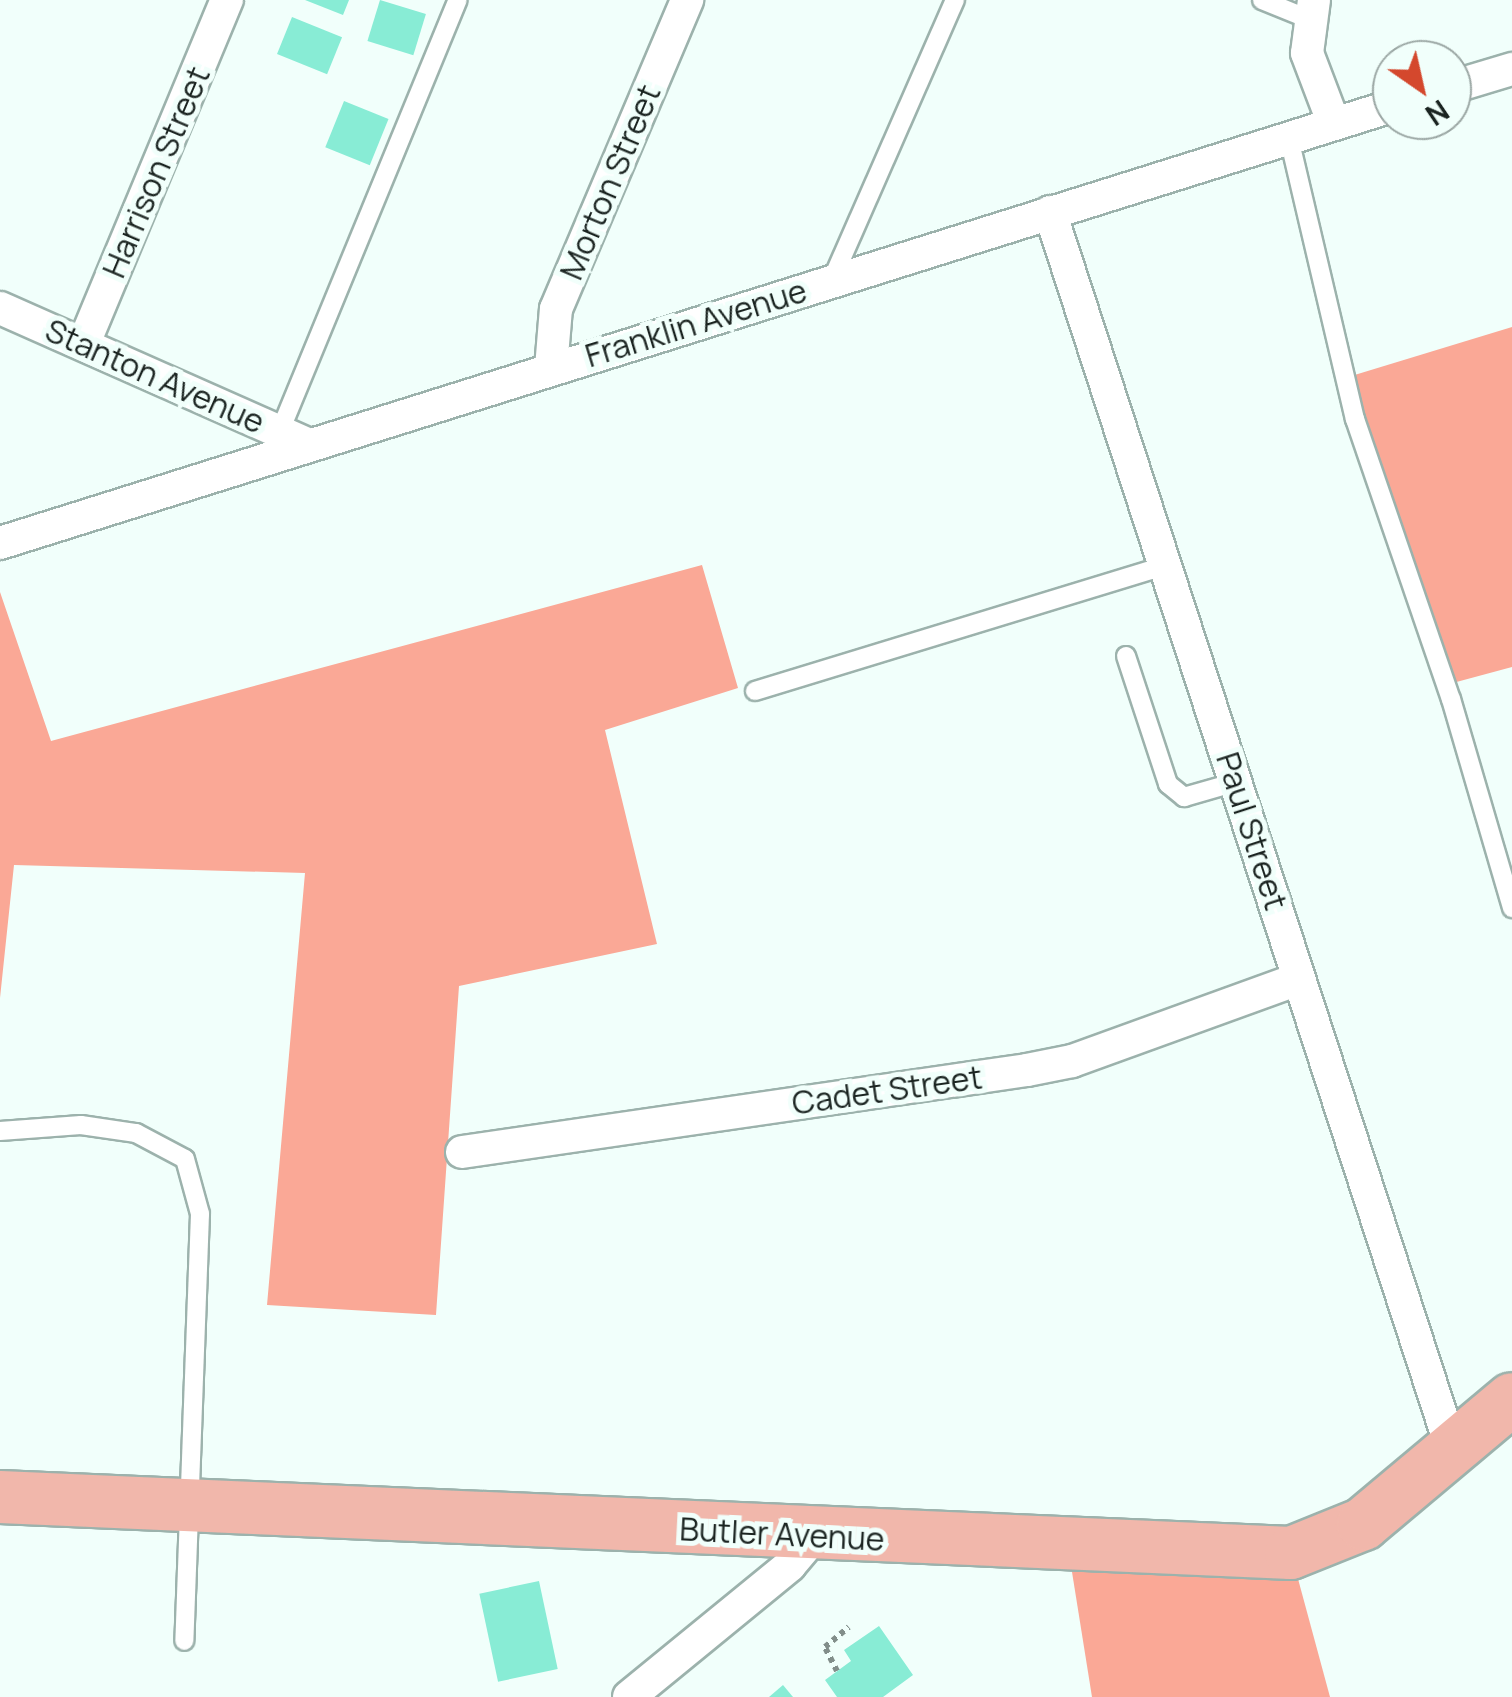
<!DOCTYPE html>
<style>
body{margin:0}
#map{position:relative;width:1512px;height:1697px;overflow:hidden;background:#f1fffb;font-family:Manrope,sans-serif}
div>[style]{position:absolute}
[style*='--x']{left:calc(var(--x)*1px);top:calc(var(--y)*1px);width:calc(var(--w)*1px);rotate:calc(var(--a)*1deg)}
.forest>*{inset:0;background:#faa896}
.building>*{inset:0;background:#88ecd5;transform-origin:0 0}
.path>*{height:6px;margin-top:-3px;transform-origin:0;background:repeating-linear-gradient(90deg,#828e8a 0 5px,transparent 0 10px)}
.roads{filter:drop-shadow(2px 0 #9cb2ac) drop-shadow(-2px 0 #9cb2ac) drop-shadow(0 2px #9cb2ac) drop-shadow(0 -2px #9cb2ac)}
.service>*{height:18px;margin:-9px;padding:0 9px;transform-origin:9px;border-radius:9px;background:#fff}
.minor>*{height:32px;margin:-16px;padding:0 16px;transform-origin:16px;border-radius:16px;background:#fff}
.primary>*{height:52px;margin:-26px;padding:0 26px;transform-origin:26px;border-radius:26px;background:#f1b7ab}
span{translate:-50% -50%;white-space:nowrap;text-align:center;line-height:1.15;-webkit-text-stroke:10px #f1fffb;paint-order:stroke}
.street-label{font-size:32px;color:#1b2421}
.north{position:absolute;left:1372px;top:40px;width:100px;height:100px;box-sizing:border-box;background:#f1fffb;border:2px solid #9ba7a4;border-radius:50%;rotate:146deg;font-size:28px;font-weight:700;line-height:40px;text-align:center;color:#1b2421}
.north::after{content:'';display:block;margin:auto;width:35px;height:45px;background:#d4482d;clip-path:polygon(50% 0,100% 100%,50% 72%,0 100%)}
</style>
<div id="map">
<div class="forest">
<i style="clip-path:polygon(1512px 327px,1512px 667px,1449px 684px,1348px 377px)"></i>
<i style="clip-path:polygon(702px 565px,738px 688px,605px 730px,657px 944px,459px 986px,436px 1315px,267px 1305px,305px 873px,14px 865px,0 998px,0 592px,51px 741px)"></i>
<i style="clip-path:polygon(1068px 1547px,1291px 1553px,1330px 1697px,1092px 1697px)"></i>
</div>
<div class="building">
<i style="clip-path:polygon(305px 0,349px 0,343px 15px)"></i>
<i style="left:380px;top:0;width:48px;height:43px;rotate:17deg"></i>
<i style="left:292px;top:17px;width:54px;height:40px;rotate:22deg"></i>
<i style="left:344px;top:101px;width:48px;height:50px;rotate:22deg"></i>
<i style="left:539px;top:1581px;width:90px;height:61px;rotate:78deg"></i>
<i style="clip-path:polygon(879px 1626px,913px 1675px,883px 1697px,837px 1697px,825px 1680px,851px 1661px,844px 1650px)"></i>
<i style="clip-path:polygon(783px 1685px,793px 1697px,769px 1697px)"></i>
</div>
<div class="path">
<i style="--x:837;--y:1671;--w:27;--a:-117"></i>
<i style="--x:825;--y:1647;--w:31;--a:-40"></i>
</div>
<div class="roads">
<div class="service">
<i style="--x:1262;--y:0;--w:48;--a:22.2"></i>
<i style="--x:1289;--y:138;--w:289;--a:76.8"></i>
<i style="--x:1355;--y:419;--w:296;--a:71.1"></i>
<i style="--x:1451;--y:699;--w:218;--a:73.7"></i>
<i style="--x:832;--y:280;--w:306;--a:-66.3"></i>
<i style="--x:280;--y:431;--w:466;--a:-67.6"></i>
<i style="--x:1126;--y:656;--w:135;--a:71.8"></i>
<i style="--x:1168;--y:784;--w:21;--a:39"></i>
<i style="--x:1184;--y:797;--w:54;--a:-16.1"></i>
<i style="--x:755;--y:691;--w:431;--a:-17"></i>
<i style="--x:0;--y:1131;--w:81;--a:-4.2"></i>
<i style="--x:81;--y:1125;--w:56;--a:8.3"></i>
<i style="--x:136;--y:1133;--w:55;--a:28"></i>
<i style="--x:185;--y:1159;--w:57;--a:74.7"></i>
<i style="--x:200;--y:1214;--w:427;--a:92.1"></i>
</div>
<div class="minor">
<i style="--x:1314;--y:0;--w:53;--a:97.5"></i>
<i style="--x:1307;--y:53;--w:76;--a:69.2"></i>
<i style="--x:1452;--y:87;--w:63;--a:-16.7"></i>
<i style="--x:1050;--y:212;--w:1301;--a:72"></i>
<i style="--x:0;--y:308;--w:338;--a:23.9"></i>
<i style="--x:84;--y:343;--w:372;--a:-67.4"></i>
<i style="--x:551;--y:368;--w:59;--a:-85.2"></i>
<i style="--x:556;--y:309;--w:336;--a:-67"></i>
<i style="--x:0;--y:543;--w:1459;--a:-17.43"></i>
<i style="--x:462;--y:1152;--w:571;--a:-8.26"></i>
<i style="--x:1027;--y:1070;--w:46;--a:-11.3"></i>
<i style="--x:1072;--y:1061;--w:241;--a:-19.9"></i>
<i style="--x:629;--y:1697;--w:208;--a:-39.3"></i>
<i style="--x:790;--y:1565;--w:38;--a:-50"></i>
</div>
<div class="primary">
<i style="--x:0;--y:1497;--w:1292;--a:2.48"></i>
<i style="--x:1291;--y:1553;--w:78;--a:-21.9"></i>
<i style="--x:1363;--y:1524;--w:194;--a:-40"></i>
</div>
</div>
<div class="street-label">
<span style="left:156px;top:172px;rotate:-67deg">Harrison Street</span>
<span style="left:610px;top:182px;rotate:-67deg">Morton Street</span>
<span style="left:696px;top:323px;rotate:-17deg">Franklin Avenue</span>
<span style="left:155px;top:376px;rotate:24deg">Stanton Avenue</span>
<span style="left:1252px;top:831px;rotate:72deg">Paul Street</span>
<span style="left:887px;top:1090px;rotate:-8deg">Cadet Street</span>
<span style="left:782px;top:1534px;rotate:3deg">Butler Avenue</span>
</div>
<div class="north">N</div>
</div>
